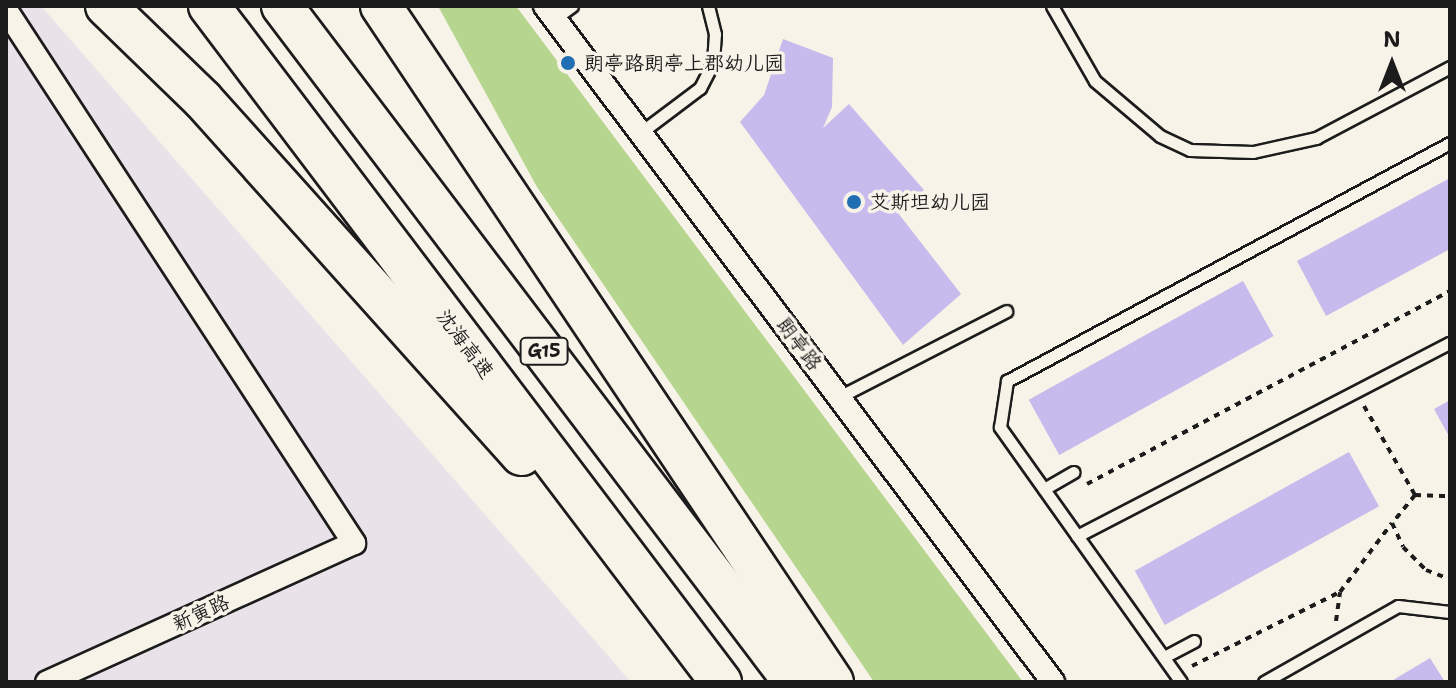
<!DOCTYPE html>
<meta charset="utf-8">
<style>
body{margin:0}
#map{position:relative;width:1456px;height:688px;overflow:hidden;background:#f7f3e8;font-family:"Shantell Sans","LXGW WenKai TC",sans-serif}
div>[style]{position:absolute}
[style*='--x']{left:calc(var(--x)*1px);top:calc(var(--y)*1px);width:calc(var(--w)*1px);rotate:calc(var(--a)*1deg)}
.built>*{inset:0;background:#e9e2e9}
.green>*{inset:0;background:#b6d68f}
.building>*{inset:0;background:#c7baec;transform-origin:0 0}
.path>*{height:4px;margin-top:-2px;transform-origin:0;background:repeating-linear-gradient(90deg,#1c1c1c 0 6px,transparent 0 12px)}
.roads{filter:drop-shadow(2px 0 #1c1c1c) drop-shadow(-2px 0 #1c1c1c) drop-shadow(0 2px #1c1c1c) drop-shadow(0 -2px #1c1c1c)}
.service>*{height:11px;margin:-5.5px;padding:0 5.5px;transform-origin:5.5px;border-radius:5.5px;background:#f7f3e8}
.minor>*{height:22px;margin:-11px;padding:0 11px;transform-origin:11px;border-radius:11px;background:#f7f3e8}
.motorway>*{height:40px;margin:-20px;padding:0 20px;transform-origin:20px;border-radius:20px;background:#f7f3e8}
.dots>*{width:22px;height:22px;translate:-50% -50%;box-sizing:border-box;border:4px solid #f7f3e8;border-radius:50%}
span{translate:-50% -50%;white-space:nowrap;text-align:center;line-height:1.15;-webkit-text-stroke:7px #f7f3e8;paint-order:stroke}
.shield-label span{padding:2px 6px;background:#f7f3e8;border:2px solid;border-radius:6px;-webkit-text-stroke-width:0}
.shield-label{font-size:18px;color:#1c1c1c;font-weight:700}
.poi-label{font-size:20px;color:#1c1c1c}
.left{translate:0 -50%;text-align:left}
.street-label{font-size:20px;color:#1c1c1c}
.frame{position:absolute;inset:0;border:8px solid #1c1c1c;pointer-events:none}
.north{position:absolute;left:1352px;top:24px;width:80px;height:80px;-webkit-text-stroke:6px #f7f3e8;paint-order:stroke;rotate:0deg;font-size:22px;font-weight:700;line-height:32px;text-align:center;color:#1c1c1c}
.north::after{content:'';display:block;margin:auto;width:28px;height:36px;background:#1c1c1c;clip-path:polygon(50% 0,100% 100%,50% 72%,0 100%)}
</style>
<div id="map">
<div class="built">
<i style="clip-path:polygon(6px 6px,41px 6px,631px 682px,6px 682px)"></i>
</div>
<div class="green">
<i style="clip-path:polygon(438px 6px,516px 6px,1023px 682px,874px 682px,537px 187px)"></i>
</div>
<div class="building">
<i style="clip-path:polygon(783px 39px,833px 58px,832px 107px,823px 128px,849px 104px,924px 190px,898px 213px,961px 294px,903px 345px,740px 122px,764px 95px)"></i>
<i style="clip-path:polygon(1450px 178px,1450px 249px,1326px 316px,1297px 261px)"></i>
<i style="left:1243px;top:281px;width:63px;height:245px;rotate:61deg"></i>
<i style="clip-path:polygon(1450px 400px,1450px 438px,1434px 409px)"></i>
<i style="left:1349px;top:452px;width:62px;height:245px;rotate:61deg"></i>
<i style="clip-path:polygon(1430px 658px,1445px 682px,1390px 682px)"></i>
</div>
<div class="path">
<i style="--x:1364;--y:406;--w:103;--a:60.2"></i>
<i style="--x:1415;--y:495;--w:35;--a:2"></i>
<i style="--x:1087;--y:484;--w:411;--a:-28"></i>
<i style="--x:1415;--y:495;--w:36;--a:129"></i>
<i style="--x:1392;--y:523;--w:26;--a:65"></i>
<i style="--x:1403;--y:547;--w:33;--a:45"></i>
<i style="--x:1426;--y:570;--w:26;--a:21"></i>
<i style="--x:1336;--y:621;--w:29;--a:-82"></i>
<i style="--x:1340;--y:592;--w:86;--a:-53"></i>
<i style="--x:1192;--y:666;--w:165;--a:-26.6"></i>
</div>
<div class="roads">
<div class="service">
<i style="--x:1052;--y:6;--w:86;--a:60.2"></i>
<i style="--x:1095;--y:81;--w:85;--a:40.2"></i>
<i style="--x:1160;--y:136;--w:33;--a:25"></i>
<i style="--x:1190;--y:150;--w:63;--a:1.8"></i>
<i style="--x:1253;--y:152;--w:65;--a:-12.5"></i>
<i style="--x:1316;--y:138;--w:152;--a:-27.9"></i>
<i style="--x:554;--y:19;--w:22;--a:-36"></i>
<i style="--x:640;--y:133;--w:75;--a:-36.9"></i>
<i style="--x:700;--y:88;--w:29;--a:-63"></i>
<i style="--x:713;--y:62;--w:28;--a:-86"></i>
<i style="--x:715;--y:34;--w:29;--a:-104"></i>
<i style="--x:839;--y:397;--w:188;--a:-27.2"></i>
<i style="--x:1044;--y:489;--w:34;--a:-30"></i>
<i style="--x:1077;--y:536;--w:420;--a:-27.4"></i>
<i style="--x:1164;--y:657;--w:34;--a:-28"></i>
<i style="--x:1181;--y:682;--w:313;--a:-125.4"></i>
<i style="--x:1000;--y:427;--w:47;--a:-81.3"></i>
<i style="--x:1007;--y:381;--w:503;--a:-28.25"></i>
<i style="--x:1264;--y:682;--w:154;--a:-29.6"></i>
<i style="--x:1398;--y:606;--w:52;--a:6.6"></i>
</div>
<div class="minor">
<i style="--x:545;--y:6;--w:846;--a:53.08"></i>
<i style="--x:6;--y:10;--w:637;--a:56.86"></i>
<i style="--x:354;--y:543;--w:337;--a:155.6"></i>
</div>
<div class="motorway">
<i style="--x:106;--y:6;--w:135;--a:44.1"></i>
<i style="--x:203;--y:100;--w:477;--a:48.1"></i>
<i style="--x:209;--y:6;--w:848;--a:52.86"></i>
<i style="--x:282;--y:6;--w:848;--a:52.86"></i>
<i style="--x:381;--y:6;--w:813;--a:56.23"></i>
</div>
</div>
<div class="dots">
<i style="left:568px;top:63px;background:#1f6fb2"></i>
<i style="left:854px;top:202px;background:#1f6fb2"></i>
</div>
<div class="shield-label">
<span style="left:544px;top:351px">G15</span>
</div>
<div class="poi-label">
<span class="left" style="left:584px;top:63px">朗亭路朗亭上郡幼儿园</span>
<span class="left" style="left:870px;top:202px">艾斯坦幼儿园</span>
</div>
<div class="street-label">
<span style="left:465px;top:344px;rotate:53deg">沈海高速</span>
<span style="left:799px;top:344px;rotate:53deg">朗亭路</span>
<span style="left:201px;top:613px;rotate:-24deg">新寅路</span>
</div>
<div class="frame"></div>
<div class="north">N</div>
</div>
